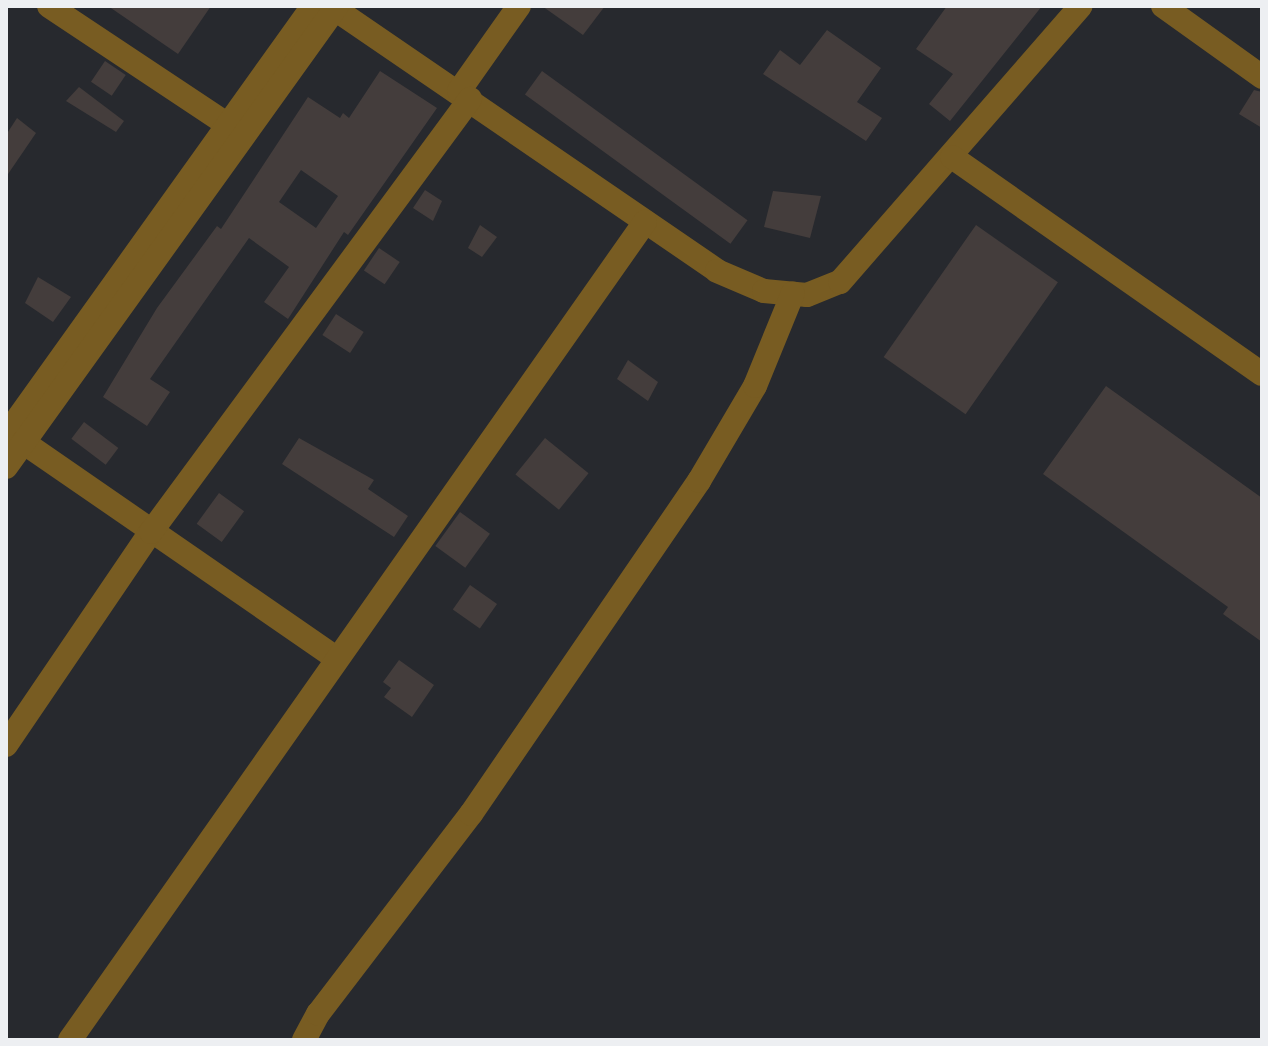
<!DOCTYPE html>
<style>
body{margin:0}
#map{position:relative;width:1268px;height:1046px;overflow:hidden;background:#27292e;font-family:"Archivo Narrow",sans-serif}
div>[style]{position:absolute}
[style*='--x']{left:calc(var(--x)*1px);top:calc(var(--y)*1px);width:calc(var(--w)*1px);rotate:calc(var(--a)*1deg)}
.building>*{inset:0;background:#443d3c;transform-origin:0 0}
.minor>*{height:24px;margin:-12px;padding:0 12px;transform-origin:12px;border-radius:12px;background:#785c22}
span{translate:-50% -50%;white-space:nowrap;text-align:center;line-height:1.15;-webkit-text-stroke:6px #27292e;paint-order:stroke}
.frame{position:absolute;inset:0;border:8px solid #edeff2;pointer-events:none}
</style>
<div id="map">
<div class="building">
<i style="clip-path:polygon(108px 6px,211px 6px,178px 54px)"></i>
<i style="clip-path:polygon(542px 6px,605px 6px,583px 35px)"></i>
<i style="clip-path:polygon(947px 6px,1042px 6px,950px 121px,929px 104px,953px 74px,916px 49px)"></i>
<i style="clip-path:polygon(827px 30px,881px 68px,857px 102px,882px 118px,866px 141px,763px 74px,780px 50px,800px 65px)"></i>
<i style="left:105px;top:61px;width:25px;height:25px;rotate:34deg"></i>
<i style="clip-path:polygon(evenodd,380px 71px,437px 108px,348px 235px,344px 232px,288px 319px,264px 302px,289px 267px,249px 238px,150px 379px,170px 392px,147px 426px,103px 397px,157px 308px,217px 226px,221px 229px,308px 97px,340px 118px,343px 113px,349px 118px,380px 71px,301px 170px,338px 196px,316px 228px,279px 202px,301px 170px)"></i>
<i style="left:542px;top:71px;width:254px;height:29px;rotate:36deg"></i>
<i style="clip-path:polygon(79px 87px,124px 121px,116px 132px,66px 101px)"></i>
<i style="clip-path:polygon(1254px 90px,1262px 92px,1262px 128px,1239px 114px)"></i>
<i style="clip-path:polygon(17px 118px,36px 133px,6px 177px,6px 135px)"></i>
<i style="clip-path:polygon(425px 190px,442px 201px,433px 221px,413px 208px)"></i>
<i style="clip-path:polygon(773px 191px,821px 196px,810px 238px,764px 227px)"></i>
<i style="clip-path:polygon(480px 225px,497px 237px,482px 257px,468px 248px)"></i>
<i style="left:976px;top:225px;width:100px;height:161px;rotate:35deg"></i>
<i style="left:379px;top:248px;width:25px;height:27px;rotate:34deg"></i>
<i style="clip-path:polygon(38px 277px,71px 297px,53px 322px,25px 303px)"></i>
<i style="left:336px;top:314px;width:33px;height:25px;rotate:33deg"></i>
<i style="clip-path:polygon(628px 360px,658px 382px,648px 401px,617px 379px)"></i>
<i style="clip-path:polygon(1106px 386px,1262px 498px,1262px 642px,1223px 614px,1228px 607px,1043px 474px)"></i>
<i style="left:84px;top:422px;width:43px;height:21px;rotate:37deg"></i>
<i style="clip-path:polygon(299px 438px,374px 480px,368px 489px,408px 516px,394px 537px,282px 464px)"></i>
<i style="left:545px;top:438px;width:56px;height:47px;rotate:39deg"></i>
<i style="left:219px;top:493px;width:31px;height:38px;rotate:36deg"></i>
<i style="left:460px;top:512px;width:37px;height:42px;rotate:36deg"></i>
<i style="left:470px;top:585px;width:33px;height:30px;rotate:35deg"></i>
<i style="clip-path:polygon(399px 660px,434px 685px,412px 717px,384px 697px,391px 688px,383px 682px)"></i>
</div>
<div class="minor">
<i style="--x:49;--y:6;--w:229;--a:33.6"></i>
<i style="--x:1163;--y:6;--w:122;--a:35.6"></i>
<i style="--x:335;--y:9;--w:463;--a:34.4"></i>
<i style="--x:717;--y:271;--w:51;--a:23.1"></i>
<i style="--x:764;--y:291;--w:43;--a:5.3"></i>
<i style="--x:807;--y:295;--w:35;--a:-22"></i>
<i style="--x:840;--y:282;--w:366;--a:-48.9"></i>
<i style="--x:459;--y:91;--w:104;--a:-54.8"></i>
<i style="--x:952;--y:157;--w:378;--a:35"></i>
<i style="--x:6;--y:435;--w:528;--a:-54.41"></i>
<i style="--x:23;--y:442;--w:380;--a:34.6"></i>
<i style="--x:6;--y:467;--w:568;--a:-54.32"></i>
<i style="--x:6;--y:745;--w:258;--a:-55.8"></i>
<i style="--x:151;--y:532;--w:538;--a:-53.62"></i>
<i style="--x:70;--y:1040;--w:1000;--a:-54.9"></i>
<i style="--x:304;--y:1040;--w:30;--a:-62"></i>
<i style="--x:318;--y:1014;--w:252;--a:-52.6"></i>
<i style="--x:471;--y:814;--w:404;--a:-55.6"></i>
<i style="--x:699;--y:481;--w:110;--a:-59.5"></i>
<i style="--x:755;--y:386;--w:100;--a:-67.8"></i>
</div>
<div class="frame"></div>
</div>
